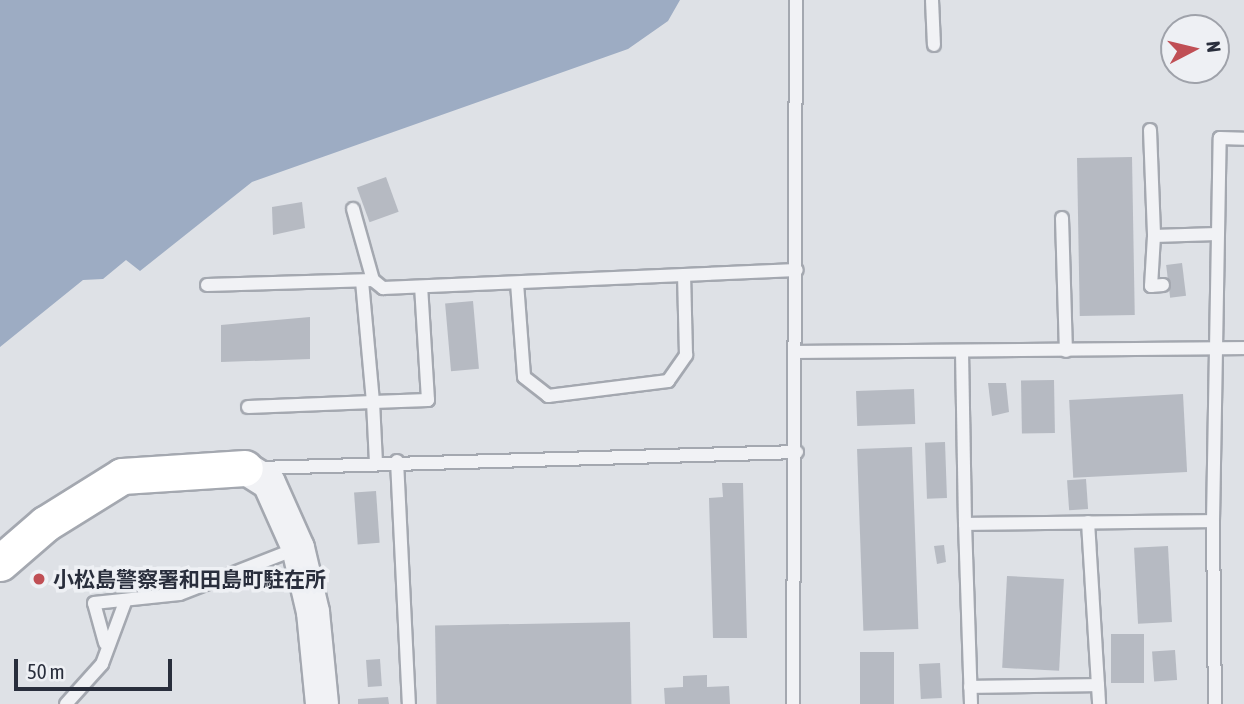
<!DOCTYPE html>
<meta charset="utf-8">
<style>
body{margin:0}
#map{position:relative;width:1244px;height:704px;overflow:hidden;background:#dee1e6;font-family:"Asap Condensed","Noto Sans JP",sans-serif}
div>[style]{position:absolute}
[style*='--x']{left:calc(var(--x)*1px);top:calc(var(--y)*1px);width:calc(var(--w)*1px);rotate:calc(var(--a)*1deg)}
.water>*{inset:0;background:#9dacc3}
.building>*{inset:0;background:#b6bac2;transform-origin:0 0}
.roads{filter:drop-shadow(2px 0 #a4a8b0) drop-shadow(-2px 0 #a4a8b0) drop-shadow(0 2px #a4a8b0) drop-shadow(0 -2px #a4a8b0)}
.service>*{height:12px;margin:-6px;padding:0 6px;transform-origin:6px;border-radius:6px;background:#f1f2f5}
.tertiary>*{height:32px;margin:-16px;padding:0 16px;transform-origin:16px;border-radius:16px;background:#f1f2f5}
.secondary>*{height:35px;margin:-17.5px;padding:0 17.5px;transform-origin:17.5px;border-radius:17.5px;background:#fff}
.dots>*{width:19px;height:19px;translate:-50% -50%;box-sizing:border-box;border:4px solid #eef0f4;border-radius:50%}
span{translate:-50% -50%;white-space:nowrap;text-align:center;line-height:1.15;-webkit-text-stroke:7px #eef0f4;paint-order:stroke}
.poi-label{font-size:21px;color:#292e3c;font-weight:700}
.left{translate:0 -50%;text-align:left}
.north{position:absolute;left:1160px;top:14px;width:70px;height:70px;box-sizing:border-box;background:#eef0f4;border:2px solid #9fa2aa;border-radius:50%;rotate:83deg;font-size:19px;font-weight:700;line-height:28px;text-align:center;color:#292e3c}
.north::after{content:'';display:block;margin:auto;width:24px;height:32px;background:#c04f55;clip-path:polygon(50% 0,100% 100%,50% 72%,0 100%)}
.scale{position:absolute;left:14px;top:659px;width:158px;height:32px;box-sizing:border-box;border:4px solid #292e3c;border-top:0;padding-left:9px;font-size:21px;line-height:24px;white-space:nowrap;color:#292e3c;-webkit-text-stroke:5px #eef0f4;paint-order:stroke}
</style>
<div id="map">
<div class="water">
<i style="clip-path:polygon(0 0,680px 0,668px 21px,628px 49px,252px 182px,140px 271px,126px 260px,103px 279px,83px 280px,0 347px)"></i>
</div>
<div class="building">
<i style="left:1132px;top:157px;width:158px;height:55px;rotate:89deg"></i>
<i style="left:386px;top:177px;width:37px;height:31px;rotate:70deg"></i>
<i style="clip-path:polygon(302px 202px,305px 228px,273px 235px,272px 207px)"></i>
<i style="left:1182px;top:263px;width:33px;height:16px;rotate:83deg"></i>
<i style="left:473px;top:301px;width:68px;height:28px;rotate:85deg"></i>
<i style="clip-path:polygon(310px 317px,310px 359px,221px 362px,221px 325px)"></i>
<i style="left:1054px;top:380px;width:53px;height:33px;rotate:89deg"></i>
<i style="clip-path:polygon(988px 383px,1006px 383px,1009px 412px,992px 416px)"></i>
<i style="left:914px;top:389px;width:35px;height:58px;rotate:88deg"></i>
<i style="left:1183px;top:394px;width:78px;height:114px;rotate:87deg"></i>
<i style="left:945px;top:442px;width:56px;height:20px;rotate:88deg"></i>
<i style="left:912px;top:447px;width:182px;height:55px;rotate:88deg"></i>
<i style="left:1086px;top:479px;width:30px;height:19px;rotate:86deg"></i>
<i style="clip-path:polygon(722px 483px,743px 483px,747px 638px,713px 638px,709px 498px,723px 497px)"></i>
<i style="left:376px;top:491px;width:52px;height:22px;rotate:86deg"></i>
<i style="clip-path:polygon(944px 545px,946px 562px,937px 564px,934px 546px)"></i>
<i style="left:1168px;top:546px;width:76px;height:34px;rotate:87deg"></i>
<i style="left:1007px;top:576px;width:57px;height:92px;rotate:3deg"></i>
<i style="left:630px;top:622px;width:82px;height:195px;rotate:89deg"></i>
<i style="left:1111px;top:634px;width:33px;height:49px"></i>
<i style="left:1175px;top:650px;width:30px;height:23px;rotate:86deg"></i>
<i style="left:860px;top:652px;width:34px;height:52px"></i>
<i style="left:380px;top:659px;width:27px;height:14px;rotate:86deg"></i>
<i style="left:940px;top:663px;width:35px;height:21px;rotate:87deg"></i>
<i style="clip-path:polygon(707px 675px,707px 687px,729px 686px,730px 704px,665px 704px,664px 688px,683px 687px,683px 676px)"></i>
<i style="clip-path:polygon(388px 697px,389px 704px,358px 704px,358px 699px)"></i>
</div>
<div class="roads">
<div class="service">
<i style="--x:932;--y:0;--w:45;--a:87.5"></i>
<i style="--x:1150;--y:130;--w:106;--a:87.8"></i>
<i style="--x:1154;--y:236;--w:63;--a:-1.8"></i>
<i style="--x:353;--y:209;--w:74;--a:74.3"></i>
<i style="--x:1062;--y:218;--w:133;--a:88.3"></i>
<i style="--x:1154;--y:236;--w:50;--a:93.4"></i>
<i style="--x:1151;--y:286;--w:12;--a:-5"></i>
<i style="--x:517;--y:283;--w:94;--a:85.7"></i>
<i style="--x:524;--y:377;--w:31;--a:38"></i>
<i style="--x:548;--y:396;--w:121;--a:-7.1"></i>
<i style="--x:668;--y:381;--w:32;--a:-55"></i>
<i style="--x:686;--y:355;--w:80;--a:-91.4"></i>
<i style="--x:207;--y:285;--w:166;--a:-1.7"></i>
<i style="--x:373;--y:280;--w:13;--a:39"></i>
<i style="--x:383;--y:288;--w:414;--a:-2.5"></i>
<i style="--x:962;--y:351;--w:173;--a:89"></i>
<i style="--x:798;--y:352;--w:446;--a:-0.5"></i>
<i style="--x:248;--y:407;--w:125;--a:-2.3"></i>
<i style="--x:373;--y:402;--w:121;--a:-95.2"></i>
<i style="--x:397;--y:461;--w:243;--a:87.2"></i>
<i style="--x:376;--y:463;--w:61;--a:-92.8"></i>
<i style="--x:373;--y:402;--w:55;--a:-2.1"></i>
<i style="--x:428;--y:400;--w:113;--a:-93.5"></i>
<i style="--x:259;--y:468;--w:538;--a:-1.7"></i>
<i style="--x:1213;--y:521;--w:383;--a:-89"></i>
<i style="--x:1220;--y:138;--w:24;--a:2"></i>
<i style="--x:1088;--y:522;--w:182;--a:86.5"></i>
<i style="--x:105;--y:643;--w:41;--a:-105.4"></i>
<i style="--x:94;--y:603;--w:86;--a:-6"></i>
<i style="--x:180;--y:594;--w:127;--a:-21.3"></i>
<i style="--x:970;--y:687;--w:128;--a:-0.9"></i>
<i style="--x:66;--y:704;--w:54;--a:-48"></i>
<i style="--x:102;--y:664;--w:66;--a:-69.6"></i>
<i style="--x:793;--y:704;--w:704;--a:-89.76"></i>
<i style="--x:971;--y:704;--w:180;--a:-91.9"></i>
<i style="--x:965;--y:524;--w:248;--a:-0.7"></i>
<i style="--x:1213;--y:521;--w:183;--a:89.4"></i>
</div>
<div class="tertiary">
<i style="--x:245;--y:468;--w:28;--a:32"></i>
<i style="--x:269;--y:483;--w:71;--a:66"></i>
<i style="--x:298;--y:548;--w:66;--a:76.8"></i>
<i style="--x:313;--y:612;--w:92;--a:84.4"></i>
</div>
<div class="secondary">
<i style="--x:0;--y:563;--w:60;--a:-40.9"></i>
<i style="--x:45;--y:524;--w:91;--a:-31.9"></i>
<i style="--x:122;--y:476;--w:123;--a:-3.7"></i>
</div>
</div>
<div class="dots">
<i style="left:39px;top:579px;background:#c04f55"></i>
</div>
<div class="poi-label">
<span class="left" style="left:53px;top:579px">小松島警察署和田島町駐在所</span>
</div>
<div class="north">N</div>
<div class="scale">50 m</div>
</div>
